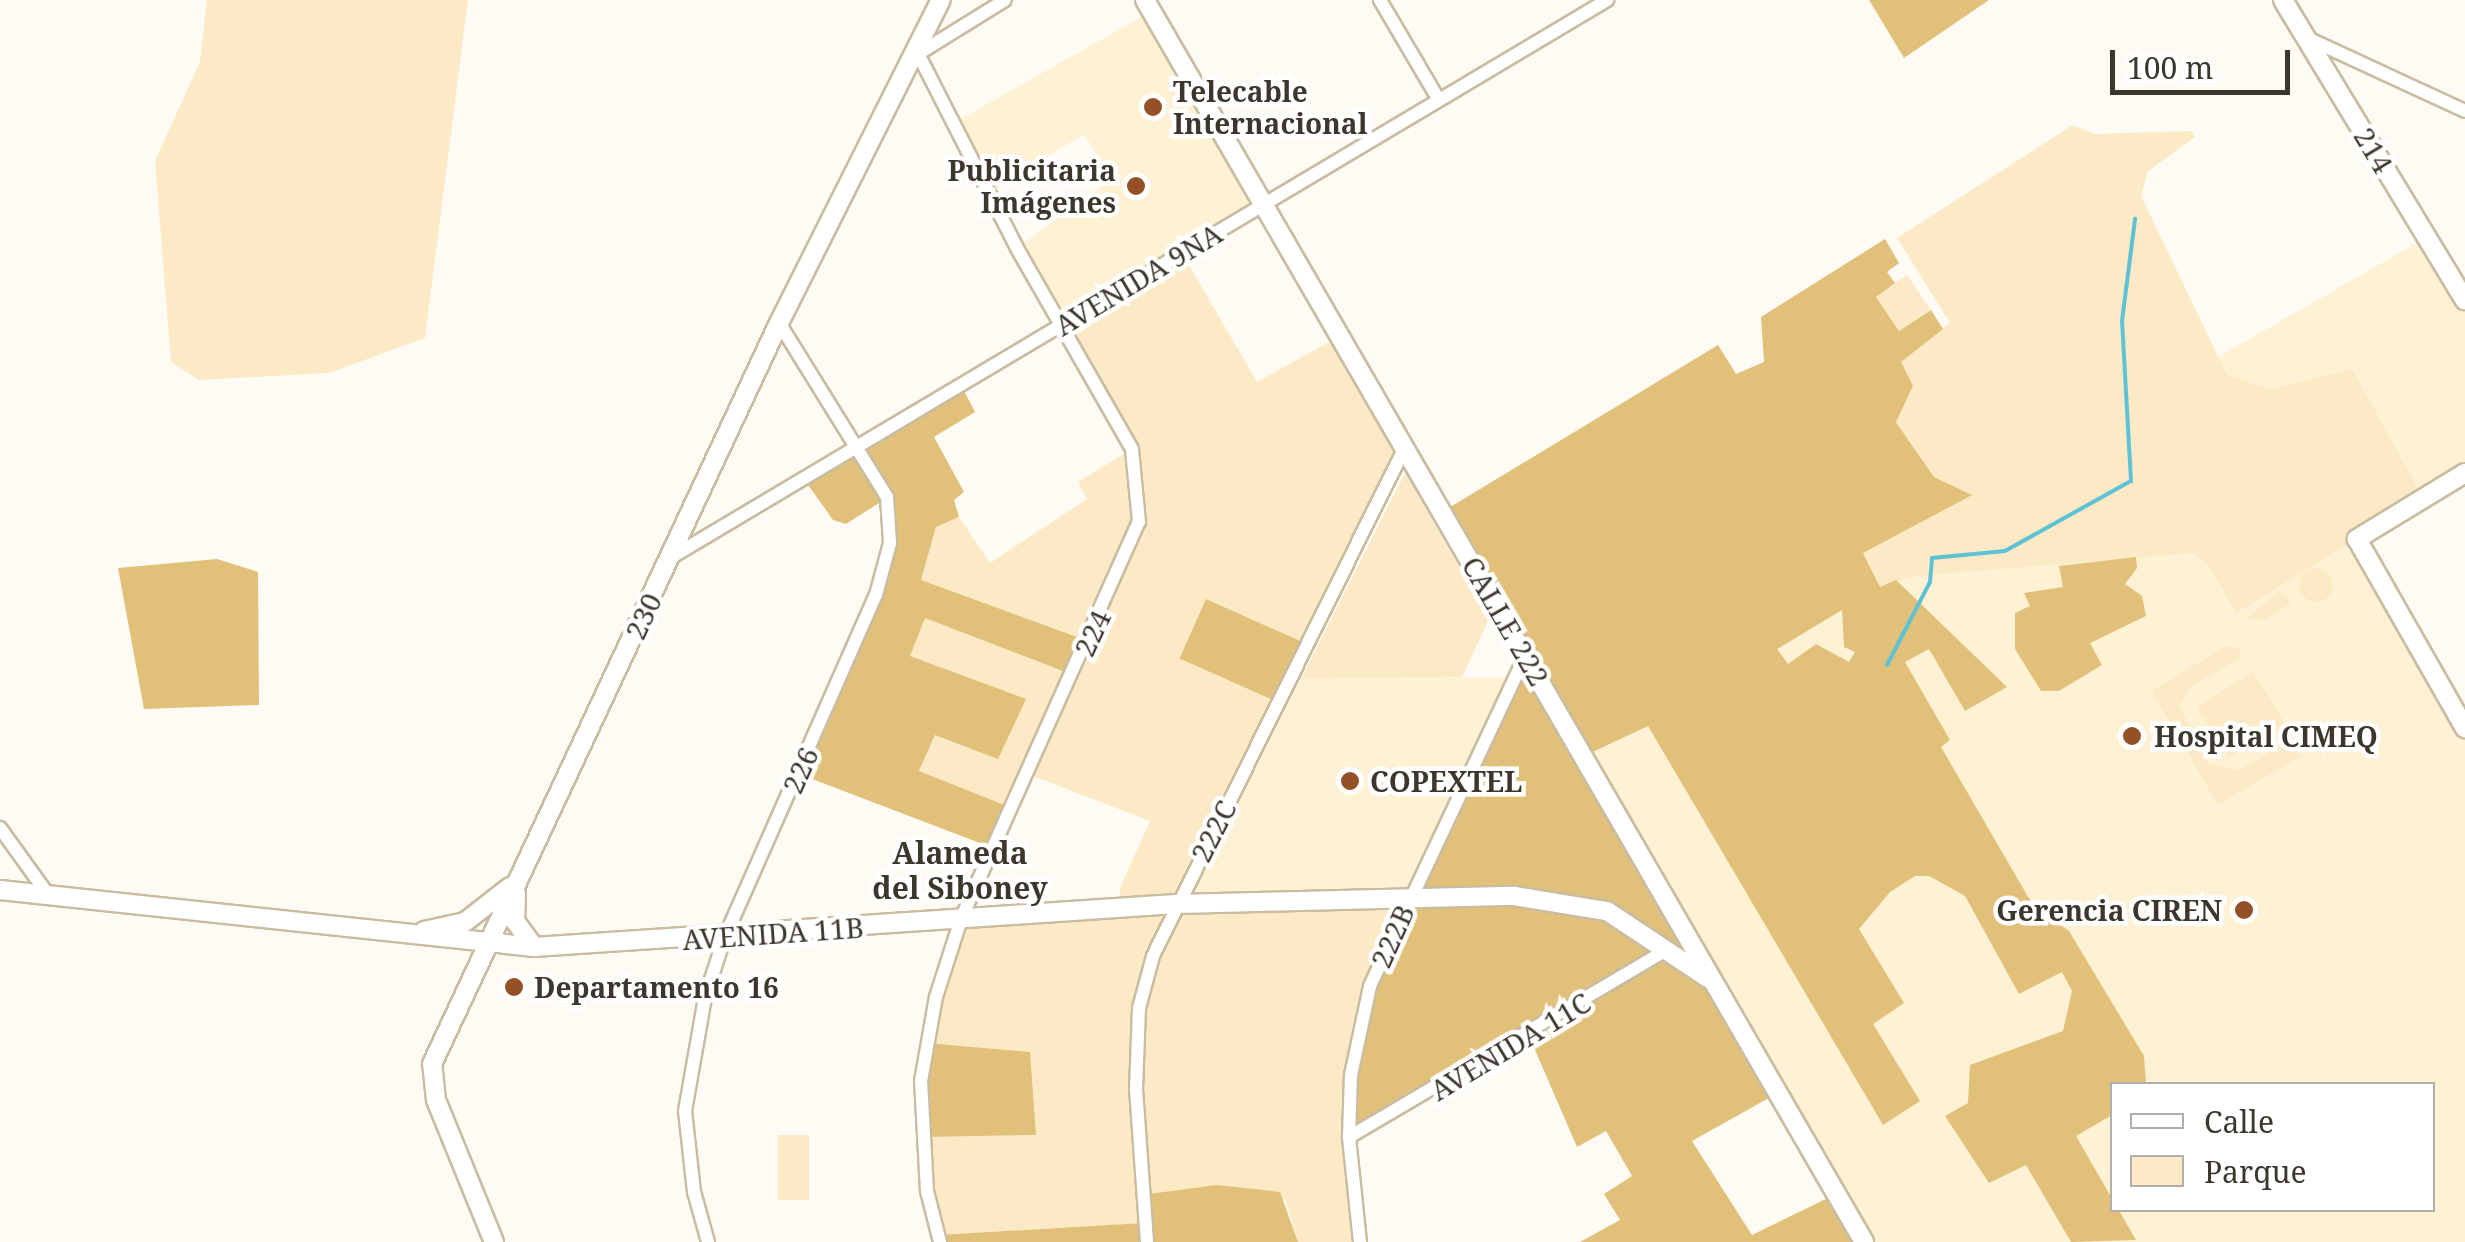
<!DOCTYPE html>
<meta charset="utf-8">
<style>
body{margin:0}
#map{position:relative;width:2465px;height:1242px;overflow:hidden;background:#fefbf5;font-family:"Noto Serif",serif}
div>[style]{position:absolute}
[style*='--x']{left:calc(var(--x)*1px);top:calc(var(--y)*1px);width:calc(var(--w)*1px);rotate:calc(var(--a)*1deg)}
.built>*{inset:0;background:#fff1d4}
.green>*{inset:0;background:#fbeac5;transform-origin:0 0}
.round{border-radius:50%}
.forest>*{inset:0;background:#e1c17a;transform-origin:0 0}
.stream>*{height:4px;margin:-2px;padding:0 2px;transform-origin:2px;border-radius:2px;background:#5ec2d6}
.roads{filter:drop-shadow(2px 0 #c9bca0) drop-shadow(-2px 0 #c9bca0) drop-shadow(0 2px #c9bca0) drop-shadow(0 -2px #c9bca0)}
.street>*{height:12px;margin:-6px;padding:0 6px;transform-origin:6px;border-radius:6px;background:#fff}
.secondary>*{height:18px;margin:-9px;padding:0 9px;transform-origin:9px;border-radius:9px;background:#fff}
.dots>*{width:28px;height:28px;translate:-50% -50%;box-sizing:border-box;border:5px solid #fff;border-radius:50%}
span{translate:-50% -50%;white-space:nowrap;text-align:center;line-height:1.15;-webkit-text-stroke:9px #fff;paint-order:stroke}
.poi-label{font-size:28px;color:#3c372c;font-weight:700}
.left{translate:0 -50%;text-align:left}
.right{translate:-100% -50%;text-align:right}
.street-label{font-size:28px;color:#3c372c}
.neighbourhood-label{font-size:30px;color:#3c372c;font-weight:700}
.legend{position:absolute;left:2110px;top:1082px;width:325px;height:130px;box-sizing:border-box;background:#fff;border:2px solid #b1afab;margin:0;padding:12px 18px;list-style:none;font-size:30px;color:#3c372c}
.legend li{display:flex;align-items:center;gap:20px;height:50px}
.legend b{width:50px;border:2px solid #b1afab}
.scale{position:absolute;left:2110px;top:50px;width:180px;height:45px;box-sizing:border-box;border:5px solid #3c372c;border-top:0;padding-left:12px;font-size:30px;line-height:35px;white-space:nowrap;color:#3c372c;-webkit-text-stroke:8px #fff;paint-order:stroke}
</style>
<div id="map">
<div class="built">
<i style="clip-path:polygon(1152px 11px,1264px 205px,1061px 325px,1017px 248px,1112px 178px,1084px 134px,988px 194px,950px 125px)"></i>
<i style="clip-path:polygon(evenodd,2427px 237px,2465px 300px,2465px 473px,2358px 539px,2465px 725px,2465px 1242px,1864px 1242px,1560px 714px,2033px 463px,2427px 237px,2112px 1084px,2432px 1084px,2432px 1210px,2112px 1210px,2112px 1084px)"></i>
<i style="clip-path:polygon(1515px 677px,1409px 897px,1176px 904px,1289px 679px)"></i>
</div>
<div class="green">
<i style="clip-path:polygon(207px 0,468px 0,425px 338px,329px 373px,199px 380px,171px 362px,155px 161px,200px 62px)"></i>
<i style="clip-path:polygon(2073px 125px,2094px 134px,2192px 131px,2195px 137px,2148px 171px,2141px 196px,2227px 375px,2271px 389px,2352px 369px,2423px 498px,2236px 613px,2209px 566px,2194px 553px,1915px 576px,1880px 587px,1863px 552px,1971px 495px,1934px 477px,1896px 421px,1913px 386px,1900px 362px,1950px 323px,1897px 238px)"></i>
<i style="clip-path:polygon(1182px 253px,1257px 382px,1340px 336px,1404px 449px,1306px 644px,1206px 599px,1277px 703px,1176px 903px,1409px 897px,1351px 1075px,1360px 1242px,1298px 1242px,1285px 1199px,1144px 1223px,938px 1235px,924px 1137px,1036px 1135px,926px 1043px,961px 919px,1120px 908px,1120px 888px,1150px 821px,1028px 774px,1012px 808px,919px 772px,935px 735px,909px 656px,925px 617px,1072px 675px,1088px 641px,921px 581px,936px 527px,959px 517px,990px 563px,1087px 499px,1078px 482px,1132px 449px,1061px 325px)"></i>
<i style="left:1907px;top:275px;width:42px;height:38px;rotate:56deg"></i>
<i style="clip-path:polygon(1405px 473px,1489px 619px,1462px 677px,1301px 679px)"></i>
<i class="round" style="left:2299px;top:568px;width:34px;height:34px"></i>
<i style="clip-path:polygon(2280px 591px,2291px 603px,2266px 620px,2245px 619px)"></i>
<i style="clip-path:polygon(2226px 646px,2240px 648px,2241px 658px,2190px 687px,2179px 705px,2208px 763px,2238px 770px,2290px 742px,2301px 756px,2218px 805px,2152px 691px)"></i>
<i style="left:2253px;top:672px;width:60px;height:66px;rotate:58deg"></i>
<i style="left:778px;top:1135px;width:31px;height:65px"></i>
</div>
<div class="forest">
<i style="clip-path:polygon(1869px 0,1989px 0,1904px 58px)"></i>
<i style="clip-path:polygon(evenodd,1885px 239px,1899px 263px,1887px 272px,1895px 283px,1876px 297px,1899px 331px,1931px 310px,1943px 329px,1901px 362px,1913px 386px,1896px 422px,1934px 477px,1972px 495px,1863px 553px,1880px 587px,1896px 580px,2007px 687px,1965px 711px,1929px 649px,1905px 662px,1950px 740px,1941px 747px,2034px 907px,2069px 931px,2144px 1056px,2146px 1084px,2112px 1084px,2112px 1115px,2076px 1136px,2136px 1240px,2071px 1242px,2026px 1165px,1989px 1183px,1945px 1116px,1968px 1103px,1970px 1065px,2063px 1031px,2072px 991px,2062px 972px,2019px 994px,1965px 896px,1929px 876px,1915px 876px,1890px 892px,1859px 929px,1904px 1003px,1873px 1024px,1920px 1101px,1883px 1125px,1648px 726px,1584px 756px,1776px 1094px,1692px 1141px,1752px 1235px,1836px 1194px,1864px 1242px,1580px 1242px,1620px 1220px,1604px 1194px,1632px 1176px,1606px 1131px,1577px 1147px,1529px 1036px,1349px 1137px,1360px 1021px,1526px 654px,1442px 512px,1718px 345px,1736px 374px,1764px 362px,1761px 317px,1885px 239px,1842px 610px,1844px 647px,1855px 652px,1849px 662px,1816px 644px,1788px 664px,1777px 649px,1842px 610px)"></i>
<i style="clip-path:polygon(961px 385px,975px 412px,934px 437px,964px 492px,954px 500px,959px 517px,936px 527px,921px 580px,1088px 641px,1073px 675px,925px 618px,910px 656px,1026px 699px,998px 759px,935px 735px,919px 771px,1012px 808px,993px 848px,799px 774px,876px 595px,890px 543px,887px 498px,846px 524px,833px 520px,804px 479px)"></i>
<i style="clip-path:polygon(2136px 557px,2137px 568px,2125px 584px,2142px 596px,2146px 616px,2090px 643px,2102px 665px,2059px 691px,2041px 691px,2015px 649px,2015px 613px,2030px 606px,2024px 593px,2063px 587px,2059px 566px)"></i>
<i style="clip-path:polygon(217px 559px,258px 572px,259px 705px,144px 709px,118px 568px)"></i>
<i style="left:1206px;top:599px;width:110px;height:65px;rotate:24deg"></i>
<i style="clip-path:polygon(926px 1043px,1030px 1052px,1036px 1135px,924px 1137px)"></i>
<i style="clip-path:polygon(1217px 1185px,1280px 1192px,1298px 1242px,940px 1242px,938px 1235px,1143px 1223px,1141px 1195px)"></i>
</div>
<div class="stream">
<i style="--x:1887;--y:665;--w:93;--a:-62.6"></i>
<i style="--x:1930;--y:582;--w:24;--a:-85"></i>
<i style="--x:1932;--y:558;--w:73;--a:-5.5"></i>
<i style="--x:2005;--y:551;--w:144;--a:-29.1"></i>
<i style="--x:2131;--y:481;--w:160;--a:-93.2"></i>
<i style="--x:2122;--y:321;--w:103;--a:-82.7"></i>
</div>
<div class="roads">
<div class="street">
<i style="--x:1380;--y:0;--w:116;--a:59.5"></i>
<i style="--x:2305;--y:37;--w:176;--a:24.8"></i>
<i style="--x:670;--y:558;--w:1091;--a:-30.77"></i>
<i style="--x:0;--y:828;--w:84;--a:54.2"></i>
<i style="--x:1349;--y:1137;--w:370;--a:-30.5"></i>
<i style="--x:708;--y:1242;--w:52;--a:-105.6"></i>
<i style="--x:694;--y:1192;--w:81;--a:-96.3"></i>
<i style="--x:685;--y:1111;--w:115;--a:-80"></i>
<i style="--x:705;--y:998;--w:62;--a:-72.1"></i>
<i style="--x:724;--y:939;--w:376;--a:-66.2"></i>
<i style="--x:876;--y:595;--w:54;--a:-74.9"></i>
<i style="--x:890;--y:543;--w:46;--a:-93.7"></i>
<i style="--x:887;--y:497;--w:205;--a:-121.8"></i>
<i style="--x:940;--y:1242;--w:53;--a:-104.3"></i>
<i style="--x:927;--y:1191;--w:110;--a:-93.1"></i>
<i style="--x:921;--y:1081;--w:85;--a:-79.9"></i>
<i style="--x:936;--y:997;--w:82;--a:-72.2"></i>
<i style="--x:961;--y:919;--w:435;--a:-65.9"></i>
<i style="--x:1139;--y:522;--w:73;--a:-95.5"></i>
<i style="--x:1132;--y:449;--w:232;--a:-119.8"></i>
<i style="--x:1017;--y:248;--w:218;--a:-117"></i>
<i style="--x:918;--y:54;--w:102;--a:-31.8"></i>
<i style="--x:1147;--y:1242;--w:152;--a:-94.1"></i>
<i style="--x:1136;--y:1090;--w:82;--a:-87.9"></i>
<i style="--x:1139;--y:1008;--w:54;--a:-74.9"></i>
<i style="--x:1153;--y:956;--w:566;--a:-63.66"></i>
<i style="--x:1360;--y:1242;--w:106;--a:-96"></i>
<i style="--x:1349;--y:1137;--w:62;--a:-88.2"></i>
<i style="--x:1351;--y:1075;--w:91;--a:-77.9"></i>
<i style="--x:1370;--y:986;--w:367;--a:-64.8"></i>
</div>
<div class="secondary">
<i style="--x:1145;--y:0;--w:1435;--a:59.93"></i>
<i style="--x:2283;--y:0;--w:351;--a:58.8"></i>
<i style="--x:2465;--y:473;--w:127;--a:148.6"></i>
<i style="--x:2357;--y:539;--w:218;--a:60.3"></i>
<i style="--x:0;--y:890;--w:537;--a:6.09"></i>
<i style="--x:534;--y:947;--w:643;--a:-3.83"></i>
<i style="--x:1176;--y:904;--w:338;--a:-1.4"></i>
<i style="--x:1514;--y:896;--w:94;--a:9.2"></i>
<i style="--x:1607;--y:911;--w:121;--a:33.6"></i>
<i style="--x:516;--y:894;--w:27;--a:92"></i>
<i style="--x:515;--y:921;--w:32;--a:54"></i>
<i style="--x:424;--y:931;--w:42;--a:-12.4"></i>
<i style="--x:465;--y:922;--w:57;--a:-37.9"></i>
<i style="--x:494;--y:1242;--w:153;--a:-112.2"></i>
<i style="--x:436;--y:1100;--w:36;--a:-96"></i>
<i style="--x:432;--y:1064;--w:818;--a:-64.91"></i>
<i style="--x:779;--y:323;--w:361;--a:-63.4"></i>
</div>
</div>
<div class="dots">
<i style="left:1153px;top:107px;background:#955025"></i>
<i style="left:1136px;top:186px;background:#955025"></i>
<i style="left:2132px;top:736px;background:#955025"></i>
<i style="left:1350px;top:781px;background:#955025"></i>
<i style="left:2244px;top:910px;background:#955025"></i>
<i style="left:514px;top:987px;background:#955025"></i>
</div>
<div class="poi-label">
<span class="left" style="left:1173px;top:107px">Telecable<br>Internacional</span>
<span class="right" style="left:1116px;top:186px">Publicitaria<br>Imágenes</span>
<span class="left" style="left:2154px;top:736px">Hospital CIMEQ</span>
<span class="left" style="left:1370px;top:781px">COPEXTEL</span>
<span class="right" style="left:2222px;top:910px">Gerencia CIREN</span>
<span class="left" style="left:534px;top:987px">Departamento 16</span>
</div>
<div class="street-label">
<span style="left:2374px;top:150px;rotate:59deg">214</span>
<span style="left:1138px;top:279px;rotate:-31deg">AVENIDA 9NA</span>
<span style="left:643px;top:616px;rotate:-65deg">230</span>
<span style="left:1506px;top:621px;rotate:60deg">CALLE 222</span>
<span style="left:1092px;top:633px;rotate:-65deg">224</span>
<span style="left:800px;top:770px;rotate:-66deg">226</span>
<span style="left:1213px;top:831px;rotate:-63deg">222C</span>
<span style="left:773px;top:933px;rotate:-4deg">AVENIDA 11B</span>
<span style="left:1392px;top:936px;rotate:-66deg">222B</span>
<span style="left:1510px;top:1046px;rotate:-31deg">AVENIDA 11C</span>
</div>
<div class="neighbourhood-label">
<span style="left:960px;top:870px">Alameda<br>del Siboney</span>
</div>
<ul class="legend">
<li><b style="height:12px;background:#fff"></b>Calle</li>
<li><b style="height:28px;background:#fbeac5"></b>Parque</li>
</ul>
<div class="scale">100 m</div>
</div>
